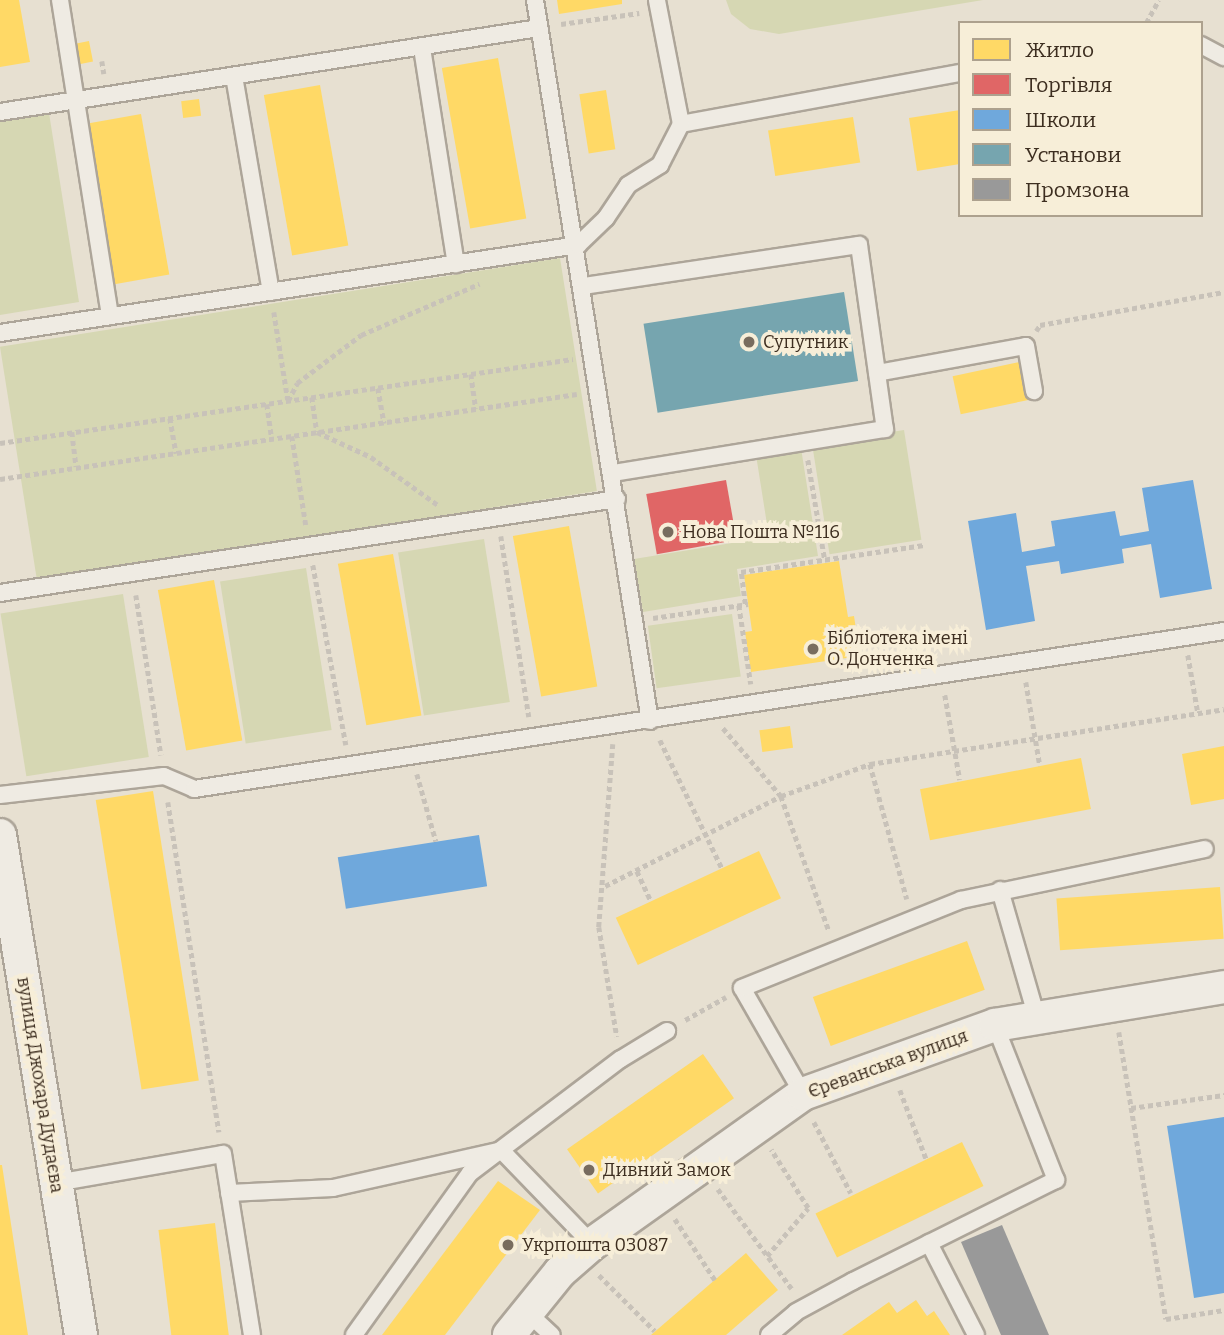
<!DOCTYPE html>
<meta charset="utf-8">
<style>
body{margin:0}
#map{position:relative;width:1224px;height:1335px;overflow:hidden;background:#e7e0d1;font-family:Bitter,serif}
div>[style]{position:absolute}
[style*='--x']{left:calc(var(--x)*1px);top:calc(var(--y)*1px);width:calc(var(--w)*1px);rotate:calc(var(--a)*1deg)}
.green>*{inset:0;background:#d6d7b3;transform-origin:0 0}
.homes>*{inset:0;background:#ffd966;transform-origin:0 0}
.shops>*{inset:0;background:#e06666;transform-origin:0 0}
.schools>*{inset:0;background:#6fa8dc;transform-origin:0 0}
.public>*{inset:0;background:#76a5af;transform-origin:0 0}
.industry>*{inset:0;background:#999}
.path>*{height:4.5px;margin-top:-2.25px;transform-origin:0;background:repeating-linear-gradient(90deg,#c8c2b9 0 5px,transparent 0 8.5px)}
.roads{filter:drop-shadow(2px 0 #ada599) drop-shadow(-2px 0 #ada599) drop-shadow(0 2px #ada599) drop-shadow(0 -2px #ada599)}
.service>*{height:16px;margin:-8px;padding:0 8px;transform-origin:8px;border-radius:8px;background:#efebe3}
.minor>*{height:32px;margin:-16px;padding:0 16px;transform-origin:16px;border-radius:16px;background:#efebe3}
.dots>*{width:19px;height:19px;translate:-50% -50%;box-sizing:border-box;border:4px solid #f7eed8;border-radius:50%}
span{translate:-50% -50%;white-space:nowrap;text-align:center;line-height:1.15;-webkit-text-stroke:7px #f7eed8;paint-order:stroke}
.poi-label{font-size:18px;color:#3d2e20}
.left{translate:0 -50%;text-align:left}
.street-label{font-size:18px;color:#3d2e20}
.legend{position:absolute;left:958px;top:21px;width:245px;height:196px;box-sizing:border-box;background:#f7eed8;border:2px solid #ada18e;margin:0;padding:9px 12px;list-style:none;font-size:21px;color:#3d2e20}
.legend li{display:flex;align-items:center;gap:14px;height:35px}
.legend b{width:35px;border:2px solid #ada18e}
</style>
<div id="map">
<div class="green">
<i style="clip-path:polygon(726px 0,983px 0,779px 34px,750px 29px,731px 14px)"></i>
<i style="clip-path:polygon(49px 113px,79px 302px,0 315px,0 121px)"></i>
<i style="left:560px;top:258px;width:236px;height:567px;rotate:81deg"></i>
<i style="left:904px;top:430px;width:111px;height:93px;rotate:81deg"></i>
<i style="clip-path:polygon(801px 448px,818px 556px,737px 569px,741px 596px,643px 612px,634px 559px,769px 537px,756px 455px)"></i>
<i style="left:484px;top:539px;width:165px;height:87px;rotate:81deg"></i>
<i style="left:306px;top:568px;width:164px;height:87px;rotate:81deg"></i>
<i style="left:123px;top:594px;width:165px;height:124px;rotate:81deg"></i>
<i style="left:732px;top:614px;width:63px;height:85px;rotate:82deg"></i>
</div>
<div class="homes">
<i style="clip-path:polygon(0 0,19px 0,30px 62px,0 67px)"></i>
<i style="clip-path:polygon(557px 0,622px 0,622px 4px,559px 14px)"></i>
<i style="left:89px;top:41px;width:21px;height:14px;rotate:79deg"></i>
<i style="left:498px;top:58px;width:163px;height:57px;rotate:80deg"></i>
<i style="left:320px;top:85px;width:163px;height:57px;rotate:80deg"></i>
<i style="left:606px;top:90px;width:60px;height:27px;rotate:81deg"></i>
<i style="left:199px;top:99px;width:17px;height:18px;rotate:83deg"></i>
<i style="clip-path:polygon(960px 110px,960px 164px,917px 171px,909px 118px)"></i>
<i style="left:141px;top:114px;width:163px;height:57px;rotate:80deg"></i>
<i style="left:853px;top:117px;width:46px;height:86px;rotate:81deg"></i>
<i style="left:1024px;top:361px;width:39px;height:73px;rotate:78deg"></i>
<i style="left:569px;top:526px;width:163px;height:57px;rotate:80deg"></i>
<i style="left:393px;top:554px;width:164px;height:56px;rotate:80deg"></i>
<i style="clip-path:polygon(839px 561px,848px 617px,854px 616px,860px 656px,751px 672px,745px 632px,752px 631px,744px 575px)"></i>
<i style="left:214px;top:580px;width:163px;height:57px;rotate:80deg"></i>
<i style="left:790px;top:726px;width:22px;height:31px;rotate:82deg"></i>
<i style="clip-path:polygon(1224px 746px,1224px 799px,1191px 805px,1182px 754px)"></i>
<i style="left:1081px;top:758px;width:52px;height:164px;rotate:79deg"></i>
<i style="left:153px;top:791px;width:293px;height:58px;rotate:81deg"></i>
<i style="left:759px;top:851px;width:52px;height:158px;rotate:65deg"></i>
<i style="left:1220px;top:887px;width:52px;height:164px;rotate:86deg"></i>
<i style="left:967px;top:941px;width:52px;height:164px;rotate:70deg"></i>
<i style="left:703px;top:1054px;width:54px;height:166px;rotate:55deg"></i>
<i style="left:962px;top:1142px;width:49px;height:163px;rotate:64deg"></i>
<i style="clip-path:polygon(0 1165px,2px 1165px,28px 1335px,0 1335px)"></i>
<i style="clip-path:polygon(498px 1181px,540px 1210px,445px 1335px,382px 1335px)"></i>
<i style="left:215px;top:1223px;width:113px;height:57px;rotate:83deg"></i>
<i style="clip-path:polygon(746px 1253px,778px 1290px,726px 1335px,651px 1335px)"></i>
<i style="clip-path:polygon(916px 1300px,927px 1316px,934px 1311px,950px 1335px,842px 1335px,889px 1302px,897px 1313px)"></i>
</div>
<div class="shops">
<i style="left:726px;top:480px;width:61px;height:81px;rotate:80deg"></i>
</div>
<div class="schools">
<i style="clip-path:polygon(1193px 480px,1212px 589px,1160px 598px,1151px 544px,1122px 549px,1124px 563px,1061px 574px,1059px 561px,1026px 566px,1035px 621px,986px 630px,968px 521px,1016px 513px,1022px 552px,1055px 546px,1051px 521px,1115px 511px,1120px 536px,1149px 531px,1142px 488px)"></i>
<i style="left:479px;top:835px;width:52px;height:143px;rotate:81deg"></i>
<i style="clip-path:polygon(1224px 1117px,1224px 1293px,1194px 1298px,1167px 1126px)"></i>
</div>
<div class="public">
<i style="left:844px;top:292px;width:90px;height:203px;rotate:81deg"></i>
</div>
<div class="industry">
<i style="clip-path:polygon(1002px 1225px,1049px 1335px,1001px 1335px,961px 1242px)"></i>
</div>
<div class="path">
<i style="--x:1146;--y:23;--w:26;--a:-61"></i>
<i style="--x:561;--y:24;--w:79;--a:-8"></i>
<i style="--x:102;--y:61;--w:13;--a:81"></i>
<i style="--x:274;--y:312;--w:89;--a:81"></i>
<i style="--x:1036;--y:331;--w:7;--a:-56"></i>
<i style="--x:1040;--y:325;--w:187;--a:-10.2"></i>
<i style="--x:471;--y:374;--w:35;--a:82"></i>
<i style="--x:378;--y:388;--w:36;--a:80"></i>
<i style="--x:312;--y:397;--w:35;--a:82"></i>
<i style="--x:317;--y:432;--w:60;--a:24.8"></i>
<i style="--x:371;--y:457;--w:82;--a:35.6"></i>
<i style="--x:288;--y:401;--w:20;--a:-63"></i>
<i style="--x:297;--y:383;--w:80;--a:-36.9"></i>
<i style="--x:361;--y:335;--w:129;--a:-23.4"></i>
<i style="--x:267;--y:404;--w:35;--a:82"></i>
<i style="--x:170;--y:418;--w:36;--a:80"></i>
<i style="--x:72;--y:432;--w:35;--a:83"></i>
<i style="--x:292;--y:436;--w:90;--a:81.1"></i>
<i style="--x:0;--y:443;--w:579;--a:-8.34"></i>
<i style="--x:808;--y:460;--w:101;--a:80.4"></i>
<i style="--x:0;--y:479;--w:583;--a:-8.38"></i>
<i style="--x:501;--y:536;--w:183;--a:81.2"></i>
<i style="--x:313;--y:565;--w:183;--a:79.6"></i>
<i style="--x:136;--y:595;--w:162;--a:81.1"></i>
<i style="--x:745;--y:604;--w:32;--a:-97"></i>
<i style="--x:741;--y:572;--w:185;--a:-8.4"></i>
<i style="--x:739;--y:605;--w:80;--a:81.4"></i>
<i style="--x:653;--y:618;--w:96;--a:-8.4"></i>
<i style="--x:1188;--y:655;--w:59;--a:80.2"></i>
<i style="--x:1026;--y:682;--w:85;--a:80.5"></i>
<i style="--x:945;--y:695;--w:86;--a:80"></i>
<i style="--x:723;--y:728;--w:89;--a:49.5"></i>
<i style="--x:781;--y:796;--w:143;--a:70.4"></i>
<i style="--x:660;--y:740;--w:142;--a:64.2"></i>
<i style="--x:613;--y:744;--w:184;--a:94.4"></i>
<i style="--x:599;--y:927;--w:111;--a:80.7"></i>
<i style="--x:870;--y:764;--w:140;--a:74.7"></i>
<i style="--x:417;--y:774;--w:70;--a:74.2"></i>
<i style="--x:168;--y:802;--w:334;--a:81.2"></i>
<i style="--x:637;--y:871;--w:33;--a:65"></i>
<i style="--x:605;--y:886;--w:198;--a:-27.1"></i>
<i style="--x:781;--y:796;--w:95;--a:-19.8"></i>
<i style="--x:870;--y:764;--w:358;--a:-8.8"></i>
<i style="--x:685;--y:1020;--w:47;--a:-29.3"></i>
<i style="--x:1119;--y:1032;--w:291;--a:80.7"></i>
<i style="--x:1166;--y:1319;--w:59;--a:-8.8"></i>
<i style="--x:900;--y:1090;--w:73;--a:69.1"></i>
<i style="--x:1131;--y:1108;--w:94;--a:-8"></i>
<i style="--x:814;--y:1122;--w:80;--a:62.5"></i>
<i style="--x:718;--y:1189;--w:124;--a:53.5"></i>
<i style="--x:675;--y:1219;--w:73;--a:56.7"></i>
<i style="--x:767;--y:1256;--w:63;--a:-49.5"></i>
<i style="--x:808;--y:1208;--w:69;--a:-122.5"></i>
<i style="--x:599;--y:1275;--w:79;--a:45"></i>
</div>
<div class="roads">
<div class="service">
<i style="--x:60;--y:0;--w:320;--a:81"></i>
<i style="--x:535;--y:0;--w:730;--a:80.94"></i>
<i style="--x:1201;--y:45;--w:26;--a:28"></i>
<i style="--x:422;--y:48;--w:219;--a:81.1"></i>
<i style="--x:234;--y:76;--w:219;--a:80.3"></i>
<i style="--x:0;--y:112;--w:546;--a:-8.86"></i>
<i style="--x:681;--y:124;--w:284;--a:-10.4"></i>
<i style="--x:584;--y:286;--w:278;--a:-8.5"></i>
<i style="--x:859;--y:245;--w:186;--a:82"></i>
<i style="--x:885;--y:429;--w:276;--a:170.8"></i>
<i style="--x:0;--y:333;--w:585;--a:-8.66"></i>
<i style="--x:578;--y:245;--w:39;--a:-44"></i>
<i style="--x:606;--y:218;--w:40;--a:-56"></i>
<i style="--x:628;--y:185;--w:38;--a:-32"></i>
<i style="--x:660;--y:165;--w:46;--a:-62.9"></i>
<i style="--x:681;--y:124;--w:126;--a:-101"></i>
<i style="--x:877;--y:373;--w:151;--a:-10.3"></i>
<i style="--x:1026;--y:346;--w:46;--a:79.9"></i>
<i style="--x:0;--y:593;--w:624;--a:-8.66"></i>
<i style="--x:0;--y:795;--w:165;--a:-6.6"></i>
<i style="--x:164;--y:776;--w:33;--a:23"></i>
<i style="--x:194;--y:789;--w:1042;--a:-8.72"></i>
<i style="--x:1000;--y:890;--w:133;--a:73.9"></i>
<i style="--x:803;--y:1094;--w:122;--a:-119.9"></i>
<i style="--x:742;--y:988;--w:236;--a:-21.9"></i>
<i style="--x:961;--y:900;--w:249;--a:-11.8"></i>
<i style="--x:501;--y:1150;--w:131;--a:45.9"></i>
<i style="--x:56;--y:1183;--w:169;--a:-9.9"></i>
<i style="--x:223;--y:1154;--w:183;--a:80.9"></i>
<i style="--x:229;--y:1193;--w:104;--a:-2.8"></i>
<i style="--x:333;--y:1188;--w:170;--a:-12.6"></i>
<i style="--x:929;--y:1243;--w:103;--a:62.9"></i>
<i style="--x:526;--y:1311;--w:35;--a:43"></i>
<i style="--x:354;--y:1335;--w:199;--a:-54.4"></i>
<i style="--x:470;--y:1173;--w:189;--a:-37.1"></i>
<i style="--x:621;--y:1059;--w:54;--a:-31.3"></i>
<i style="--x:769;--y:1335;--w:35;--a:-40"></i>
<i style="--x:796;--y:1312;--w:65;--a:-28.5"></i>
<i style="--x:853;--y:1281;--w:227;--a:-26.5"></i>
<i style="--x:1056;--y:1180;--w:167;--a:-111.5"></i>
</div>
<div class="minor">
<i style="--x:0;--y:835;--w:507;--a:80.8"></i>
<i style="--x:509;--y:1335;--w:81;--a:-51"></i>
<i style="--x:560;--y:1272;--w:43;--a:-41.2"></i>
<i style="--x:592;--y:1244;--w:259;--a:-35.4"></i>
<i style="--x:803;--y:1094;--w:204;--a:-19.8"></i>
<i style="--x:995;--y:1025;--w:232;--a:-9.4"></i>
</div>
</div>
<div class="dots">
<i style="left:749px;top:342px;background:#786c5e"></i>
<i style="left:668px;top:532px;background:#786c5e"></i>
<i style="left:813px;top:649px;background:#786c5e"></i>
<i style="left:589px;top:1170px;background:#786c5e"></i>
<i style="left:508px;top:1245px;background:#786c5e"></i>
</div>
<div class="poi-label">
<span class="left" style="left:763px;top:342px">Супутник</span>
<span class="left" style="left:682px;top:532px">Нова Пошта №116</span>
<span class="left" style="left:827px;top:649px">Бібліотека імені<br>О. Донченка</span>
<span class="left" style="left:603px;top:1170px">Дивний Замок</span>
<span class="left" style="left:522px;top:1245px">Укрпошта 03087</span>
</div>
<div class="street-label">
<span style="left:888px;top:1064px;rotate:-20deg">Єреванська вулиця</span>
<span style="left:40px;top:1085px;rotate:81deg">вулиця Джохара Дудаєва</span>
</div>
<ul class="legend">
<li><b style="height:19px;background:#ffd966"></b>Житло</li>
<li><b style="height:19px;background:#e06666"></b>Торгівля</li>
<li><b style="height:19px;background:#6fa8dc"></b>Школи</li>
<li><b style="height:19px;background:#76a5af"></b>Установи</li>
<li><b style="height:19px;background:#999"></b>Промзона</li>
</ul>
</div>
